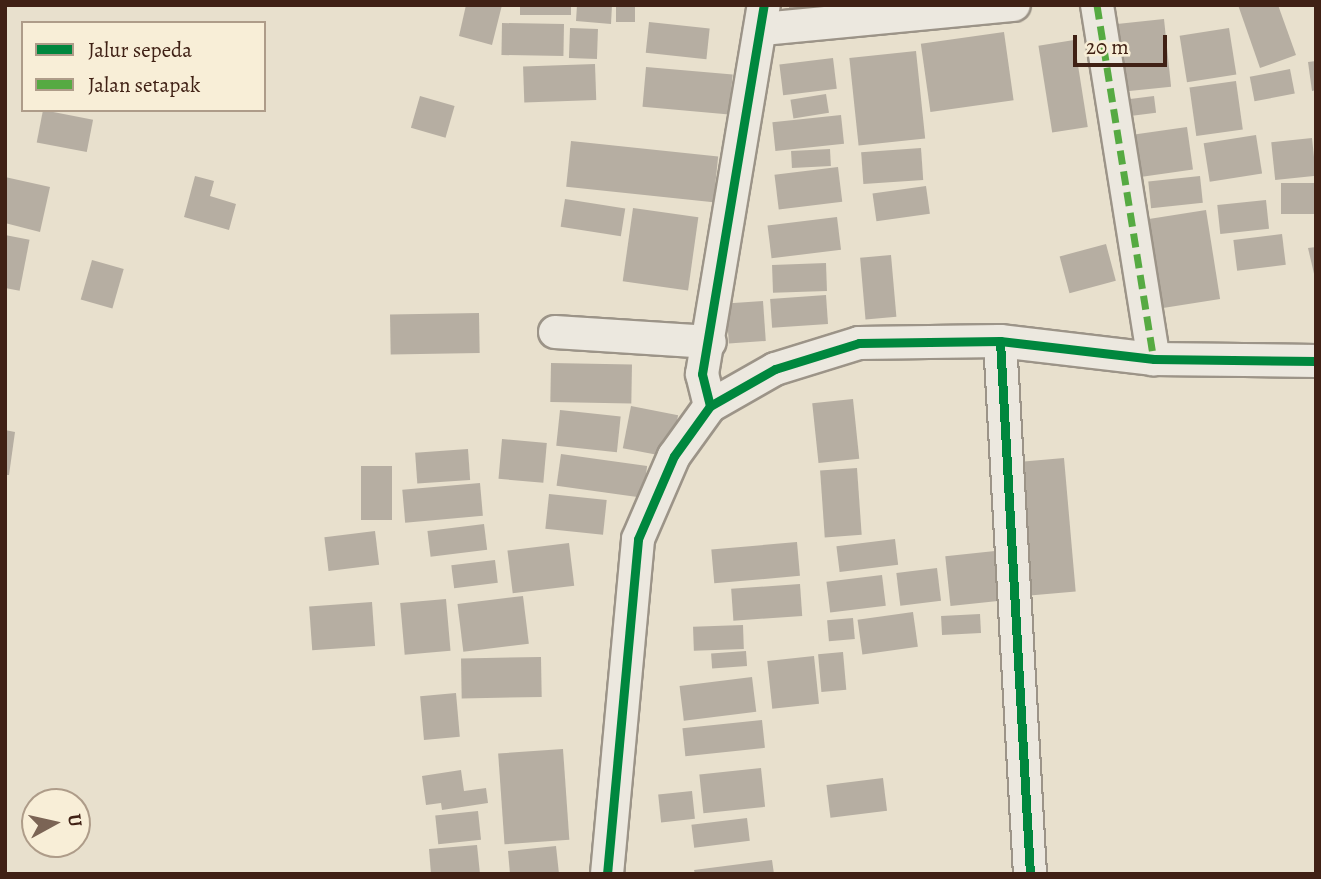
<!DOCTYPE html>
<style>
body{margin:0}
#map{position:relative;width:1321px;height:879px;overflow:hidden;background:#e8e0cd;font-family:Alegreya,serif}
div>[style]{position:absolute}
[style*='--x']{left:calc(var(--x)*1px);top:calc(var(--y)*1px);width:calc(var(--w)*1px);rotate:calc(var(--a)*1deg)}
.building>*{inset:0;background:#b6aea2;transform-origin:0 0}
.roads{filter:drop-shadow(2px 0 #9c9488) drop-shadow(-2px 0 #9c9488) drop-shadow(0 2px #9c9488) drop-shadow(0 -2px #9c9488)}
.minor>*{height:32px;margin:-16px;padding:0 16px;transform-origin:16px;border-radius:16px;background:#ece8df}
.quiet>*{height:7px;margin-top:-3.5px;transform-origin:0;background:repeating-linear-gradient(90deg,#56aa42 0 14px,transparent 0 21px)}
.cycleway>*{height:9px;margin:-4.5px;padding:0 4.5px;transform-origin:4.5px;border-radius:4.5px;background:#00873e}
span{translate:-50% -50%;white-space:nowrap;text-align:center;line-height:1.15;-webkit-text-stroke:5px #f8eed7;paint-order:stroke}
.frame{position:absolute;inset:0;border:7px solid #402115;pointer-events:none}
.legend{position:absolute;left:21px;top:21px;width:245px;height:91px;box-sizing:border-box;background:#f8eed7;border:2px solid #ae9c89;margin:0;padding:9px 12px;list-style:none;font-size:21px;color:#402115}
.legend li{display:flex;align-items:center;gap:14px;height:35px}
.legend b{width:35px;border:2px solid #ae9c89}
.north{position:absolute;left:21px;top:788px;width:70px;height:70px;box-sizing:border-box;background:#f8eed7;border:2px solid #ae9c89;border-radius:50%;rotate:82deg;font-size:19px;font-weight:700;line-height:28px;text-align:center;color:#402115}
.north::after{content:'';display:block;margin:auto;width:24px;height:32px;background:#7b6455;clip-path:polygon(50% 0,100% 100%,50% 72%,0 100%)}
.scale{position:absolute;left:1073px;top:35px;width:94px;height:32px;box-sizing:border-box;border:4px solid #402115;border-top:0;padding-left:9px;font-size:21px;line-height:24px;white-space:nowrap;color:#402115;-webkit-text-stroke:5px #f8eed7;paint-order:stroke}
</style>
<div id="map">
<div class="building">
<i style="clip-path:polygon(466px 5px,502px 5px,492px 45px,459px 36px)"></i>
<i style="left:520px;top:5px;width:51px;height:10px"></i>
<i style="clip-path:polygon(577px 5px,612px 5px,611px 24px,576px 21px)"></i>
<i style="left:616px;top:5px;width:19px;height:17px"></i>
<i style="left:789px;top:5px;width:53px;height:10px"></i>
<i style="clip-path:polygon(1238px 5px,1278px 5px,1296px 55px,1260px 68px)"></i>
<i style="left:1164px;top:19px;width:68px;height:52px;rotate:84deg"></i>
<i style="left:649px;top:22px;width:61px;height:31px;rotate:6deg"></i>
<i style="left:502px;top:23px;width:62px;height:32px;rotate:1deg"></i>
<i style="left:570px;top:28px;width:28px;height:30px;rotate:2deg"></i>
<i style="left:1229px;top:28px;width:47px;height:50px;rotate:81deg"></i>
<i style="left:1004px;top:32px;width:69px;height:84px;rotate:82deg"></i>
<i style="left:1074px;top:40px;width:88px;height:36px;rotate:81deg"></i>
<i style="left:916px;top:51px;width:88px;height:67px;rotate:84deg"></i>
<i style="left:833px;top:58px;width:31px;height:54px;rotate:83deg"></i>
<i style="clip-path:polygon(1316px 61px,1316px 90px,1312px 91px,1308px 62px)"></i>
<i style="left:595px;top:64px;width:36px;height:72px;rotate:88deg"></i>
<i style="left:646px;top:67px;width:87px;height:40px;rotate:5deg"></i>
<i style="left:1290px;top:69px;width:25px;height:41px;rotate:79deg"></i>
<i style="left:1236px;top:81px;width:49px;height:47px;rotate:82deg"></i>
<i style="left:826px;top:94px;width:19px;height:36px;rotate:81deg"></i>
<i style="left:420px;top:96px;width:36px;height:33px;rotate:16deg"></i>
<i style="left:1154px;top:96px;width:17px;height:38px;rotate:83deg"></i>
<i style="left:43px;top:110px;width:51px;height:33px;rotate:11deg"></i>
<i style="left:841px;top:115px;width:29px;height:69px;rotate:84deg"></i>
<i style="left:1187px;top:127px;width:43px;height:62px;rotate:82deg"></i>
<i style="left:1256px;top:135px;width:39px;height:53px;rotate:81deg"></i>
<i style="left:1312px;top:138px;width:38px;height:41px;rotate:84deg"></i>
<i style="left:571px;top:141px;width:148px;height:46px;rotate:6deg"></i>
<i style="left:921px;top:148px;width:32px;height:60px;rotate:86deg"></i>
<i style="left:830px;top:149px;width:17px;height:39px;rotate:87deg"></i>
<i style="left:838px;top:167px;width:35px;height:64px;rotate:83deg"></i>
<i style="clip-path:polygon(195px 176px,214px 181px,210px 196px,236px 204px,229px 230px,184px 217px)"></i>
<i style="left:1200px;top:176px;width:27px;height:52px;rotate:84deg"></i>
<i style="clip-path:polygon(5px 177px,50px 187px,40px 232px,5px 223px)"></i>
<i style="left:1316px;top:183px;width:31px;height:35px;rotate:90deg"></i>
<i style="left:926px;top:186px;width:28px;height:54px;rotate:82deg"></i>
<i style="left:565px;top:199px;width:61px;height:28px;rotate:9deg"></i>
<i style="left:1266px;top:200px;width:29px;height:49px;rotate:84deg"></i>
<i style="left:633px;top:208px;width:66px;height:74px;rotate:8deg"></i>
<i style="left:1206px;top:210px;width:90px;height:61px;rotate:81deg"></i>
<i style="left:837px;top:217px;width:33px;height:70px;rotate:83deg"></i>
<i style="left:1282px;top:234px;width:31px;height:49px;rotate:83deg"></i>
<i style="left:5px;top:235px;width:25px;height:52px;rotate:11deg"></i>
<i style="left:1106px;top:244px;width:38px;height:48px;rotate:75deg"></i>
<i style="clip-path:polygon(1316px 247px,1316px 277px,1315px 278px,1308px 248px)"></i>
<i style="left:891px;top:255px;width:62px;height:31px;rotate:85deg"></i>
<i style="left:92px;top:260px;width:33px;height:41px;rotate:16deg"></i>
<i style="left:826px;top:263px;width:28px;height:54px;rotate:88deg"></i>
<i style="left:826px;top:295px;width:29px;height:56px;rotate:86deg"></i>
<i style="left:763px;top:301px;width:40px;height:37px;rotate:86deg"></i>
<i style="left:479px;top:313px;width:40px;height:89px;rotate:89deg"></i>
<i style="left:551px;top:363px;width:81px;height:39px;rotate:1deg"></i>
<i style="left:853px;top:399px;width:60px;height:41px;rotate:84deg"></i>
<i style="left:631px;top:406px;width:48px;height:43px;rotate:11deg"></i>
<i style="left:560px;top:410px;width:61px;height:36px;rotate:6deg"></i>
<i style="clip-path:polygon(5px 430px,15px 432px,9px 475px,5px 475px)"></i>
<i style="left:502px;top:439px;width:45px;height:40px;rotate:5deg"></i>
<i style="left:468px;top:449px;width:31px;height:53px;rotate:86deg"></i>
<i style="left:561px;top:454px;width:87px;height:32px;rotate:8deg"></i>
<i style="left:1064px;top:458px;width:134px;height:46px;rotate:85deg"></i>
<i style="left:361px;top:466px;width:31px;height:54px"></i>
<i style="left:857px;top:468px;width:67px;height:37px;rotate:86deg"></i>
<i style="left:480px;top:483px;width:33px;height:78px;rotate:85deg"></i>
<i style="left:549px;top:494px;width:58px;height:35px;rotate:6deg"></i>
<i style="left:484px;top:524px;width:26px;height:57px;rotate:83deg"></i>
<i style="left:375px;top:531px;width:34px;height:51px;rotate:83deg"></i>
<i style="left:895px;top:539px;width:26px;height:59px;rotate:83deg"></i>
<i style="left:797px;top:542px;width:34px;height:86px;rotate:85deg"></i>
<i style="left:569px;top:543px;width:43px;height:62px;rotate:83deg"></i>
<i style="left:995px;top:551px;width:50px;height:50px;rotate:84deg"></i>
<i style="left:495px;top:560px;width:23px;height:44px;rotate:83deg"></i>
<i style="left:937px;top:568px;width:33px;height:41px;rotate:83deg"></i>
<i style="left:882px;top:575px;width:31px;height:56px;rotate:83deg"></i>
<i style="left:800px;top:584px;width:32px;height:69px;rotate:86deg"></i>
<i style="left:523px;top:596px;width:48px;height:66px;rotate:83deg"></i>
<i style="left:446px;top:599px;width:52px;height:46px;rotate:85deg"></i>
<i style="left:372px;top:602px;width:44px;height:63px;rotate:86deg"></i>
<i style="left:913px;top:612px;width:35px;height:56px;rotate:82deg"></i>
<i style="left:980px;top:614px;width:19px;height:39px;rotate:87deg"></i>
<i style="left:853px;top:618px;width:21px;height:26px;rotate:85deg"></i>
<i style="left:743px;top:625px;width:24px;height:50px;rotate:88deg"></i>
<i style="left:746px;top:651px;width:15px;height:35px;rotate:86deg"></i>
<i style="left:843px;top:652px;width:38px;height:25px;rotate:85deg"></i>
<i style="left:814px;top:656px;width:48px;height:47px;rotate:84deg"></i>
<i style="left:541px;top:657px;width:40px;height:80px;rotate:89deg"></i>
<i style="left:752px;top:677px;width:35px;height:73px;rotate:83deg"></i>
<i style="left:456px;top:693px;width:44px;height:36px;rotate:85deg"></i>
<i style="left:762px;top:720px;width:28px;height:80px;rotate:84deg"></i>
<i style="left:563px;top:749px;width:91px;height:65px;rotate:86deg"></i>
<i style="left:761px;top:768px;width:39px;height:62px;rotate:84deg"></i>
<i style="clip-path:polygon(461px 770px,464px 791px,486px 788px,488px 803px,442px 810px,441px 803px,426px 805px,422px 776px)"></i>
<i style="left:883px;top:778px;width:33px;height:57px;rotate:83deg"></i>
<i style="left:692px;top:791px;width:28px;height:34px;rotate:84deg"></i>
<i style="left:478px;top:811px;width:29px;height:43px;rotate:84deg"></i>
<i style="left:747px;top:818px;width:23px;height:56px;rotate:83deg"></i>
<i style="clip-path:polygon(477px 845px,480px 874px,431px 874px,429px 849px)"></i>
<i style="clip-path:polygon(556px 846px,559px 874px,510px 874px,508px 851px)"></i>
<i style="clip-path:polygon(772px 860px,774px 874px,695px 874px,694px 870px)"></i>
</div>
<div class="roads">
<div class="minor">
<i style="--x:1097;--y:5;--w:359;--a:80.9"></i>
<i style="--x:763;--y:29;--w:252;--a:-5.5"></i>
<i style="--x:555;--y:332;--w:155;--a:3.7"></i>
<i style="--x:1000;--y:341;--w:534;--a:86.78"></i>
<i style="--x:710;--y:406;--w:33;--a:-104"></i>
<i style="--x:702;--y:374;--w:374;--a:-80.5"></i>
<i style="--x:607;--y:874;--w:336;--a:-84.7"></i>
<i style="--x:638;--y:539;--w:90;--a:-66.6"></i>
<i style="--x:674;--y:456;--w:62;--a:-54.2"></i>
<i style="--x:710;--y:406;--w:75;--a:-29.6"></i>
<i style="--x:775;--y:369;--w:88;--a:-17.2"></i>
<i style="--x:859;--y:343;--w:141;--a:-0.8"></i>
<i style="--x:1000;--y:341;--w:155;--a:6.7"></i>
<i style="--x:1154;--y:359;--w:162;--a:0.7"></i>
</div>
</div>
<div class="quiet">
<i style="--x:1097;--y:5;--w:359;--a:80.9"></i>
</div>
<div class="cycleway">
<i style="--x:1000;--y:341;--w:534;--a:86.78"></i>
<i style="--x:710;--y:406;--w:33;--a:-104"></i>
<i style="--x:702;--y:374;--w:374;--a:-80.5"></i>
<i style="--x:607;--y:874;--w:336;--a:-84.7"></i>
<i style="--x:638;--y:539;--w:90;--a:-66.6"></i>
<i style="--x:674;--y:456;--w:62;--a:-54.2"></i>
<i style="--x:710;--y:406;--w:75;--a:-29.6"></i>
<i style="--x:775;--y:369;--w:88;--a:-17.2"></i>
<i style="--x:859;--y:343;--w:141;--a:-0.8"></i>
<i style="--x:1000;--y:341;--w:155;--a:6.7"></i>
<i style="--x:1154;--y:359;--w:162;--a:0.7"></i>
</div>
<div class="frame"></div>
<ul class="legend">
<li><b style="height:9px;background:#00873e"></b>Jalur sepeda</li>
<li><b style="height:9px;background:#56aa42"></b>Jalan setapak</li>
</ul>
<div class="north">U</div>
<div class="scale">20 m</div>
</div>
